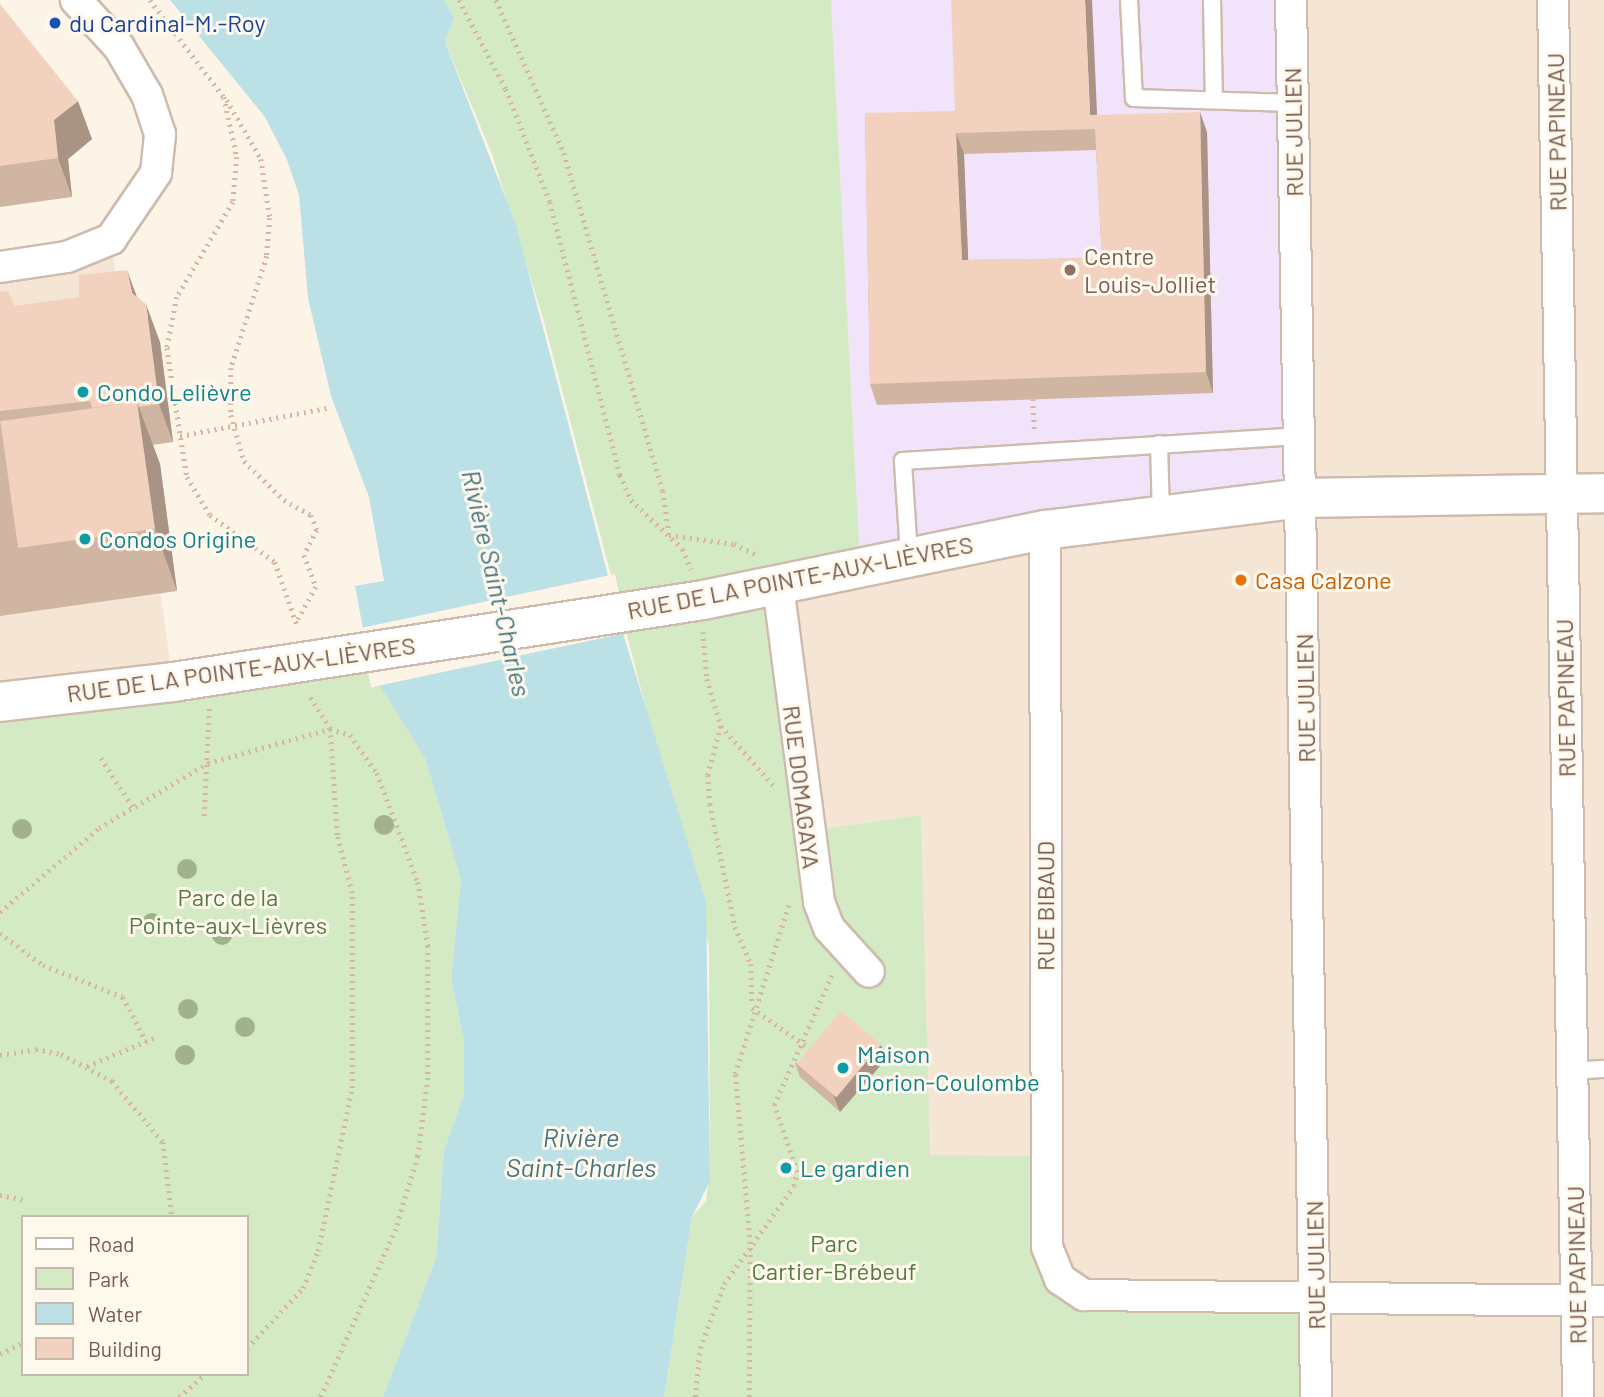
<!DOCTYPE html>
<meta charset="utf-8">
<style>
body{margin:0}
#map{position:relative;width:1604px;height:1397px;overflow:hidden;background:#fcf4e6;font-family:Barlow,sans-serif}
div>[style]{position:absolute}
[style*='--x']{left:calc(var(--x)*1px);top:calc(var(--y)*1px);width:calc(var(--w)*1px);rotate:calc(var(--a)*1deg)}
.residential>*{inset:0;background:#f4e5d5}
.education>*{inset:0;background:#f1e3f9}
.green>*{inset:0;background:#d4eac5}
.water>*{inset:0;background:#bbe0e6}
.pier>*{inset:0;background:#fcf4e6;transform-origin:0 0}
.path>*{height:4.5px;margin-top:-2.25px;transform-origin:0;background:repeating-linear-gradient(90deg,#d7b5a1 0 2px,transparent 0 7px)}
.roads{filter:drop-shadow(2px 0 #cebbad) drop-shadow(-2px 0 #cebbad) drop-shadow(0 2px #cebbad) drop-shadow(0 -2px #cebbad)}
.service>*{height:16px;margin:-8px;padding:0 8px;transform-origin:8px;border-radius:8px;background:#fff}
.minor>*{height:30px;margin:-15px;padding:0 15px;transform-origin:15px;border-radius:15px;background:#fff}
.tertiary>*{height:38px;margin:-19px;padding:0 19px;transform-origin:19px;border-radius:19px;background:#fff}
.trees>*{width:20px;height:20px;margin:-10px;border-radius:50%;background:#a0b18c}
.wall>*{inset:0;background:#d0b5a3}
.shaded-wall>*{inset:0;background:#a99385}
.building>*{inset:0;background:#f2d2be;transform-origin:0 0}
.dots>*{width:19px;height:19px;translate:-50% -50%;box-sizing:border-box;border:4px solid #fff8ed;border-radius:50%}
span{translate:-50% -50%;white-space:nowrap;text-align:center;line-height:1.15;-webkit-text-stroke:6px #fff8ed;paint-order:stroke}
.transit-label{font-size:24px;color:#164399}
.left{translate:0 -50%;text-align:left}
.street-label{font-size:24px;color:#765a4b}
.education-label{font-size:24px;color:#785e54}
.culture-label{font-size:24px;color:#0d838f}
.food-label{font-size:24px;color:#c56008}
.park-label{font-size:24px;color:#547b42}
.water-label{font-size:26px;color:#427782;font-style:italic}
.legend{position:absolute;left:21px;top:1215px;width:228px;height:161px;box-sizing:border-box;background:#fff8ed;border:2px solid #c8b9ac;margin:0;padding:9px 12px;list-style:none;font-size:21px;color:#765a4b}
.legend li{display:flex;align-items:center;gap:14px;height:35px}
.legend b{width:35px;border:2px solid #c8b9ac}
</style>
<div id="map">
<div class="residential">
<i style="clip-path:polygon(1291px 0,1604px 0,1604px 1397px,1316px 1397px,1084px 1295px,929px 1155px,921px 815px,806px 831px,778px 585px)"></i>
<i style="clip-path:polygon(111px 239px,173px 682px,0 703px,0 267px)"></i>
</div>
<div class="education">
<i style="clip-path:polygon(831px 0,1291px 0,1301px 498px,860px 564px)"></i>
</div>
<div class="green">
<i style="clip-path:polygon(444px 0,831px 0,860px 564px,778px 585px,807px 831px,921px 815px,930px 1155px,1046px 1156px,1060px 1279px,1316px 1294px,1316px 1397px,664px 1397px,692px 1217px,706px 1201px,710px 1169px,709px 946px,543px 318px,492px 154px,445px 42px,454px 17px)"></i>
<i style="clip-path:polygon(evenodd,367px 650px,425px 758px,461px 880px,451px 980px,464px 1040px,464px 1094px,444px 1150px,436px 1258px,383px 1397px,0 1397px,0 702px,367px 650px,23px 1217px,247px 1217px,247px 1374px,23px 1374px,23px 1217px)"></i>
</div>
<div class="water">
<i style="clip-path:polygon(170px 0,444px 0,454px 17px,445px 42px,516px 225px,625px 640px,706px 902px,710px 1181px,692px 1217px,664px 1397px,383px 1397px,436px 1258px,444px 1150px,464px 1094px,464px 1040px,451px 980px,461px 880px,425px 758px,379px 684px,367px 650px,355px 586px,384px 581px,369px 497px,331px 396px,308px 298px,299px 195px,287px 160px,265px 117px)"></i>
</div>
<div class="pier">
<i style="left:615px;top:574px;width:60px;height:262px;rotate:78deg"></i>
</div>
<div class="path">
<i style="--x:150;--y:0;--w:122;--a:52.7"></i>
<i style="--x:224;--y:97;--w:61;--a:77.8"></i>
<i style="--x:237;--y:157;--w:45;--a:95.1"></i>
<i style="--x:233;--y:202;--w:110;--a:120.5"></i>
<i style="--x:177;--y:297;--w:52;--a:101.1"></i>
<i style="--x:167;--y:348;--w:131;--a:81.2"></i>
<i style="--x:187;--y:477;--w:44;--a:58.8"></i>
<i style="--x:210;--y:515;--w:80;--a:35.9"></i>
<i style="--x:275;--y:562;--w:70;--a:70.8"></i>
<i style="--x:459;--y:0;--w:101;--a:62.2"></i>
<i style="--x:506;--y:89;--w:121;--a:68.7"></i>
<i style="--x:550;--y:202;--w:282;--a:75.6"></i>
<i style="--x:620;--y:475;--w:27;--a:66"></i>
<i style="--x:631;--y:500;--w:71;--a:43.3"></i>
<i style="--x:683;--y:549;--w:22;--a:69"></i>
<i style="--x:496;--y:0;--w:167;--a:66"></i>
<i style="--x:564;--y:153;--w:352;--a:73.7"></i>
<i style="--x:663;--y:491;--w:42;--a:81.9"></i>
<i style="--x:227;--y:100;--w:68;--a:60"></i>
<i style="--x:261;--y:159;--w:60;--a:81.3"></i>
<i style="--x:270;--y:218;--w:38;--a:95"></i>
<i style="--x:267;--y:256;--w:118;--a:107.8"></i>
<i style="--x:231;--y:368;--w:47;--a:90"></i>
<i style="--x:231;--y:415;--w:48;--a:74.2"></i>
<i style="--x:244;--y:461;--w:56;--a:44.3"></i>
<i style="--x:284;--y:500;--w:31;--a:29"></i>
<i style="--x:311;--y:515;--w:16;--a:68"></i>
<i style="--x:317;--y:530;--w:28;--a:117"></i>
<i style="--x:304;--y:555;--w:34;--a:69"></i>
<i style="--x:316;--y:587;--w:38;--a:119"></i>
<i style="--x:1033;--y:399;--w:34;--a:87"></i>
<i style="--x:180;--y:436;--w:150;--a:-10.8"></i>
<i style="--x:669;--y:535;--w:66;--a:7.9"></i>
<i style="--x:734;--y:544;--w:26;--a:25"></i>
<i style="--x:703;--y:632;--w:47;--a:85.1"></i>
<i style="--x:707;--y:679;--w:49;--a:73.4"></i>
<i style="--x:721;--y:726;--w:80;--a:48.5"></i>
<i style="--x:721;--y:726;--w:51;--a:104.9"></i>
<i style="--x:708;--y:775;--w:29;--a:86"></i>
<i style="--x:710;--y:804;--w:126;--a:78.5"></i>
<i style="--x:735;--y:927;--w:40;--a:66.6"></i>
<i style="--x:751;--y:964;--w:41;--a:88.6"></i>
<i style="--x:101;--y:758;--w:59;--a:56.9"></i>
<i style="--x:204;--y:816;--w:108;--a:-87.3"></i>
<i style="--x:0;--y:912;--w:130;--a:-40.3"></i>
<i style="--x:99;--y:828;--w:127;--a:-30.8"></i>
<i style="--x:208;--y:763;--w:127;--a:-15.6"></i>
<i style="--x:330;--y:729;--w:21;--a:17"></i>
<i style="--x:350;--y:735;--w:47;--a:54.6"></i>
<i style="--x:377;--y:773;--w:116;--a:69.4"></i>
<i style="--x:418;--y:882;--w:65;--a:81.1"></i>
<i style="--x:428;--y:946;--w:132;--a:90"></i>
<i style="--x:428;--y:1078;--w:79;--a:97.3"></i>
<i style="--x:418;--y:1156;--w:76;--a:106.8"></i>
<i style="--x:396;--y:1229;--w:184;--a:114.1"></i>
<i style="--x:0;--y:933;--w:54;--a:36.7"></i>
<i style="--x:43;--y:965;--w:86;--a:21.8"></i>
<i style="--x:123;--y:997;--w:50;--a:62.4"></i>
<i style="--x:752;--y:1008;--w:73;--a:35"></i>
<i style="--x:0;--y:1055;--w:36;--a:-9"></i>
<i style="--x:36;--y:1049;--w:25;--a:11"></i>
<i style="--x:61;--y:1054;--w:58;--a:27.9"></i>
<i style="--x:112;--y:1081;--w:80;--a:50.1"></i>
<i style="--x:163;--y:1142;--w:76;--a:83.2"></i>
<i style="--x:87;--y:1066;--w:73;--a:-22.7"></i>
<i style="--x:0;--y:1195;--w:26;--a:11"></i>
<i style="--x:247;--y:1348;--w:82;--a:-47"></i>
<i style="--x:303;--y:1288;--w:40;--a:-68"></i>
<i style="--x:318;--y:1251;--w:167;--a:-78.2"></i>
<i style="--x:352;--y:1088;--w:195;--a:-90"></i>
<i style="--x:352;--y:893;--w:60;--a:-104.5"></i>
<i style="--x:337;--y:835;--w:106;--a:-93.8"></i>
<i style="--x:330;--y:729;--w:40;--a:-122"></i>
<i style="--x:0;--y:1354;--w:25;--a:-26"></i>
<i style="--x:179;--y:1397;--w:35;--a:-41"></i>
<i style="--x:695;--y:1397;--w:49;--a:-84.2"></i>
<i style="--x:700;--y:1348;--w:68;--a:-69.4"></i>
<i style="--x:724;--y:1284;--w:120;--a:-54.5"></i>
<i style="--x:794;--y:1186;--w:14;--a:-78"></i>
<i style="--x:797;--y:1172;--w:71;--a:-108.9"></i>
<i style="--x:774;--y:1105;--w:142;--a:-66"></i>
<i style="--x:749;--y:1397;--w:153;--a:-89.6"></i>
<i style="--x:750;--y:1244;--w:171;--a:-95"></i>
<i style="--x:735;--y:1074;--w:178;--a:-72.4"></i>
</div>
<div class="roads">
<div class="service">
<i style="--x:1129;--y:0;--w:98;--a:87.1"></i>
<i style="--x:1134;--y:98;--w:158;--a:1.8"></i>
<i style="--x:1212;--y:0;--w:100;--a:88.9"></i>
<i style="--x:1159;--y:444;--w:71;--a:88.4"></i>
<i style="--x:909;--y:555;--w:94;--a:-93.7"></i>
<i style="--x:903;--y:461;--w:396;--a:-3.6"></i>
<i style="--x:1573;--y:1071;--w:31;--a:-4"></i>
</div>
<div class="minor">
<i style="--x:1291;--y:0;--w:1397;--a:88.97"></i>
<i style="--x:1553;--y:0;--w:1397;--a:88.97"></i>
<i style="--x:0;--y:267;--w:68;--a:-8.5"></i>
<i style="--x:67;--y:257;--w:48;--a:-22.2"></i>
<i style="--x:111;--y:239;--w:80;--a:-55.7"></i>
<i style="--x:156;--y:173;--w:39;--a:-84"></i>
<i style="--x:160;--y:134;--w:41;--a:-108.4"></i>
<i style="--x:147;--y:95;--w:56;--a:-120.3"></i>
<i style="--x:119;--y:47;--w:64;--a:-132.5"></i>
<i style="--x:1045;--y:530;--w:717;--a:89.84"></i>
<i style="--x:1047;--y:1247;--w:35;--a:68"></i>
<i style="--x:1060;--y:1279;--w:29;--a:34"></i>
<i style="--x:1084;--y:1295;--w:520;--a:0.66"></i>
<i style="--x:778;--y:585;--w:320;--a:82.6"></i>
<i style="--x:819;--y:902;--w:28;--a:69"></i>
<i style="--x:829;--y:928;--w:59;--a:47.7"></i>
</div>
<div class="tertiary">
<i style="--x:0;--y:702;--w:174;--a:-6.6"></i>
<i style="--x:173;--y:682;--w:536;--a:-8.79"></i>
<i style="--x:703;--y:600;--w:349;--a:-11.6"></i>
<i style="--x:1045;--y:530;--w:258;--a:-7.1"></i>
<i style="--x:1301;--y:498;--w:303;--a:-0.9"></i>
</div>
</div>
<div class="trees">
<i style="left:384px;top:825px"></i>
<i style="left:22px;top:829px"></i>
<i style="left:187px;top:869px"></i>
<i style="left:152px;top:923px"></i>
<i style="left:222px;top:935px"></i>
<i style="left:188px;top:1009px"></i>
<i style="left:245px;top:1027px"></i>
<i style="left:185px;top:1055px"></i>
</div>
<div class="wall">
<i style="clip-path:polygon(0 4px,92px 139px,68px 159px,72px 197px,0 207px)"></i>
<i style="clip-path:polygon(evenodd,865px 113px,1207px 132px,1213px 393px,877px 405px,870px 384px,865px 113px,1096px 150px,1102px 258px,968px 260px,964px 154px,1096px 150px)"></i>
<i style="clip-path:polygon(0 292px,15px 306px,137px 297px,160px 342px,173px 442px,153px 445px,160px 464px,177px 591px,0 616px)"></i>
<i style="clip-path:polygon(886px 1059px,840px 1112px,800px 1077px,795px 1063px)"></i>
</div>
<div class="shaded-wall">
<i style="clip-path:polygon(1085px 0,1092px 0,1098px 136px,1090px 115px)"></i>
<i style="clip-path:polygon(78px 101px,92px 139px,68px 159px,72px 197px,58px 158px,54px 120px)"></i>
<i style="clip-path:polygon(1200px 112px,1207px 132px,1213px 393px,1206px 372px)"></i>
<i style="clip-path:polygon(956px 133px,964px 154px,969px 281px,962px 260px)"></i>
<i style="clip-path:polygon(127px 270px,141px 308px,132px 293px)"></i>
<i style="clip-path:polygon(146px 304px,160px 342px,173px 442px,159px 404px)"></i>
<i style="clip-path:polygon(137px 402px,160px 464px,177px 591px,155px 529px)"></i>
<i style="clip-path:polygon(881px 1045px,886px 1059px,840px 1112px,834px 1097px)"></i>
</div>
<div class="building">
<i style="clip-path:polygon(evenodd,951px 0,1085px 0,1090px 115px,1200px 112px,1206px 372px,870px 384px,865px 113px,955px 111px,951px 0,1095px 129px,1102px 258px,962px 260px,956px 133px,1095px 129px)"></i>
<i style="clip-path:polygon(0 4px,78px 101px,54px 120px,58px 158px,0 166px)"></i>
<i style="clip-path:polygon(127px 270px,132px 293px,146px 304px,159px 404px,139px 407px,137px 402px,92px 408px,90px 401px,0 411px,0 292px,8px 291px,15px 306px,79px 297px,79px 275px)"></i>
<i style="left:137px;top:402px;width:128px;height:138px;rotate:82deg"></i>
<i style="left:841px;top:1011px;width:52px;height:69px;rotate:40deg"></i>
</div>
<div class="dots">
<i style="left:55px;top:23px;background:#1a4fb4"></i>
<i style="left:1070px;top:270px;background:#8d6e63"></i>
<i style="left:83px;top:392px;background:#0f9aa8"></i>
<i style="left:85px;top:539px;background:#0f9aa8"></i>
<i style="left:1241px;top:580px;background:#e8710a"></i>
<i style="left:843px;top:1068px;background:#0f9aa8"></i>
<i style="left:786px;top:1168px;background:#0f9aa8"></i>
</div>
<div class="transit-label">
<span class="left" style="left:69px;top:23px">du Cardinal-M.-Roy</span>
</div>
<div class="street-label">
<span style="left:1293px;top:132px;rotate:-91deg">RUE JULIEN</span>
<span style="left:1556px;top:132px;rotate:-91deg">RUE PAPINEAU</span>
<span style="left:800px;top:577px;rotate:-11deg">RUE DE LA POINTE-AUX-LIÈVRES</span>
<span style="left:241px;top:669px;rotate:-8deg">RUE DE LA POINTE-AUX-LIÈVRES</span>
<span style="left:1305px;top:698px;rotate:-91deg">RUE JULIEN</span>
<span style="left:1565px;top:698px;rotate:-91deg">RUE PAPINEAU</span>
<span style="left:802px;top:787px;rotate:83deg">RUE DOMAGAYA</span>
<span style="left:1045px;top:906px;rotate:-90deg">RUE BIBAUD</span>
<span style="left:1315px;top:1265px;rotate:-91deg">RUE JULIEN</span>
<span style="left:1576px;top:1265px;rotate:-91deg">RUE PAPINEAU</span>
</div>
<div class="education-label">
<span class="left" style="left:1084px;top:270px">Centre<br>Louis-Jolliet</span>
</div>
<div class="culture-label">
<span class="left" style="left:97px;top:392px">Condo Lelièvre</span>
<span class="left" style="left:99px;top:539px">Condos Origine</span>
<span class="left" style="left:857px;top:1068px">Maison<br>Dorion-Coulombe</span>
<span class="left" style="left:800px;top:1168px">Le gardien</span>
</div>
<div class="food-label">
<span class="left" style="left:1255px;top:580px">Casa Calzone</span>
</div>
<div class="park-label">
<span style="left:228px;top:911px">Parc de la<br>Pointe-aux-Lièvres</span>
<span style="left:834px;top:1257px">Parc<br>Cartier-Brébeuf</span>
</div>
<div class="water-label">
<span style="left:497px;top:583px;rotate:77deg">Rivière Saint-Charles</span>
<span style="left:581px;top:1152px">Rivière<br>Saint-Charles</span>
</div>
<ul class="legend">
<li><b style="height:9px;background:#fff"></b>Road</li>
<li><b style="height:19px;background:#d4eac5"></b>Park</li>
<li><b style="height:19px;background:#bbe0e6"></b>Water</li>
<li><b style="height:19px;background:#f2d2be"></b>Building</li>
</ul>
</div>
